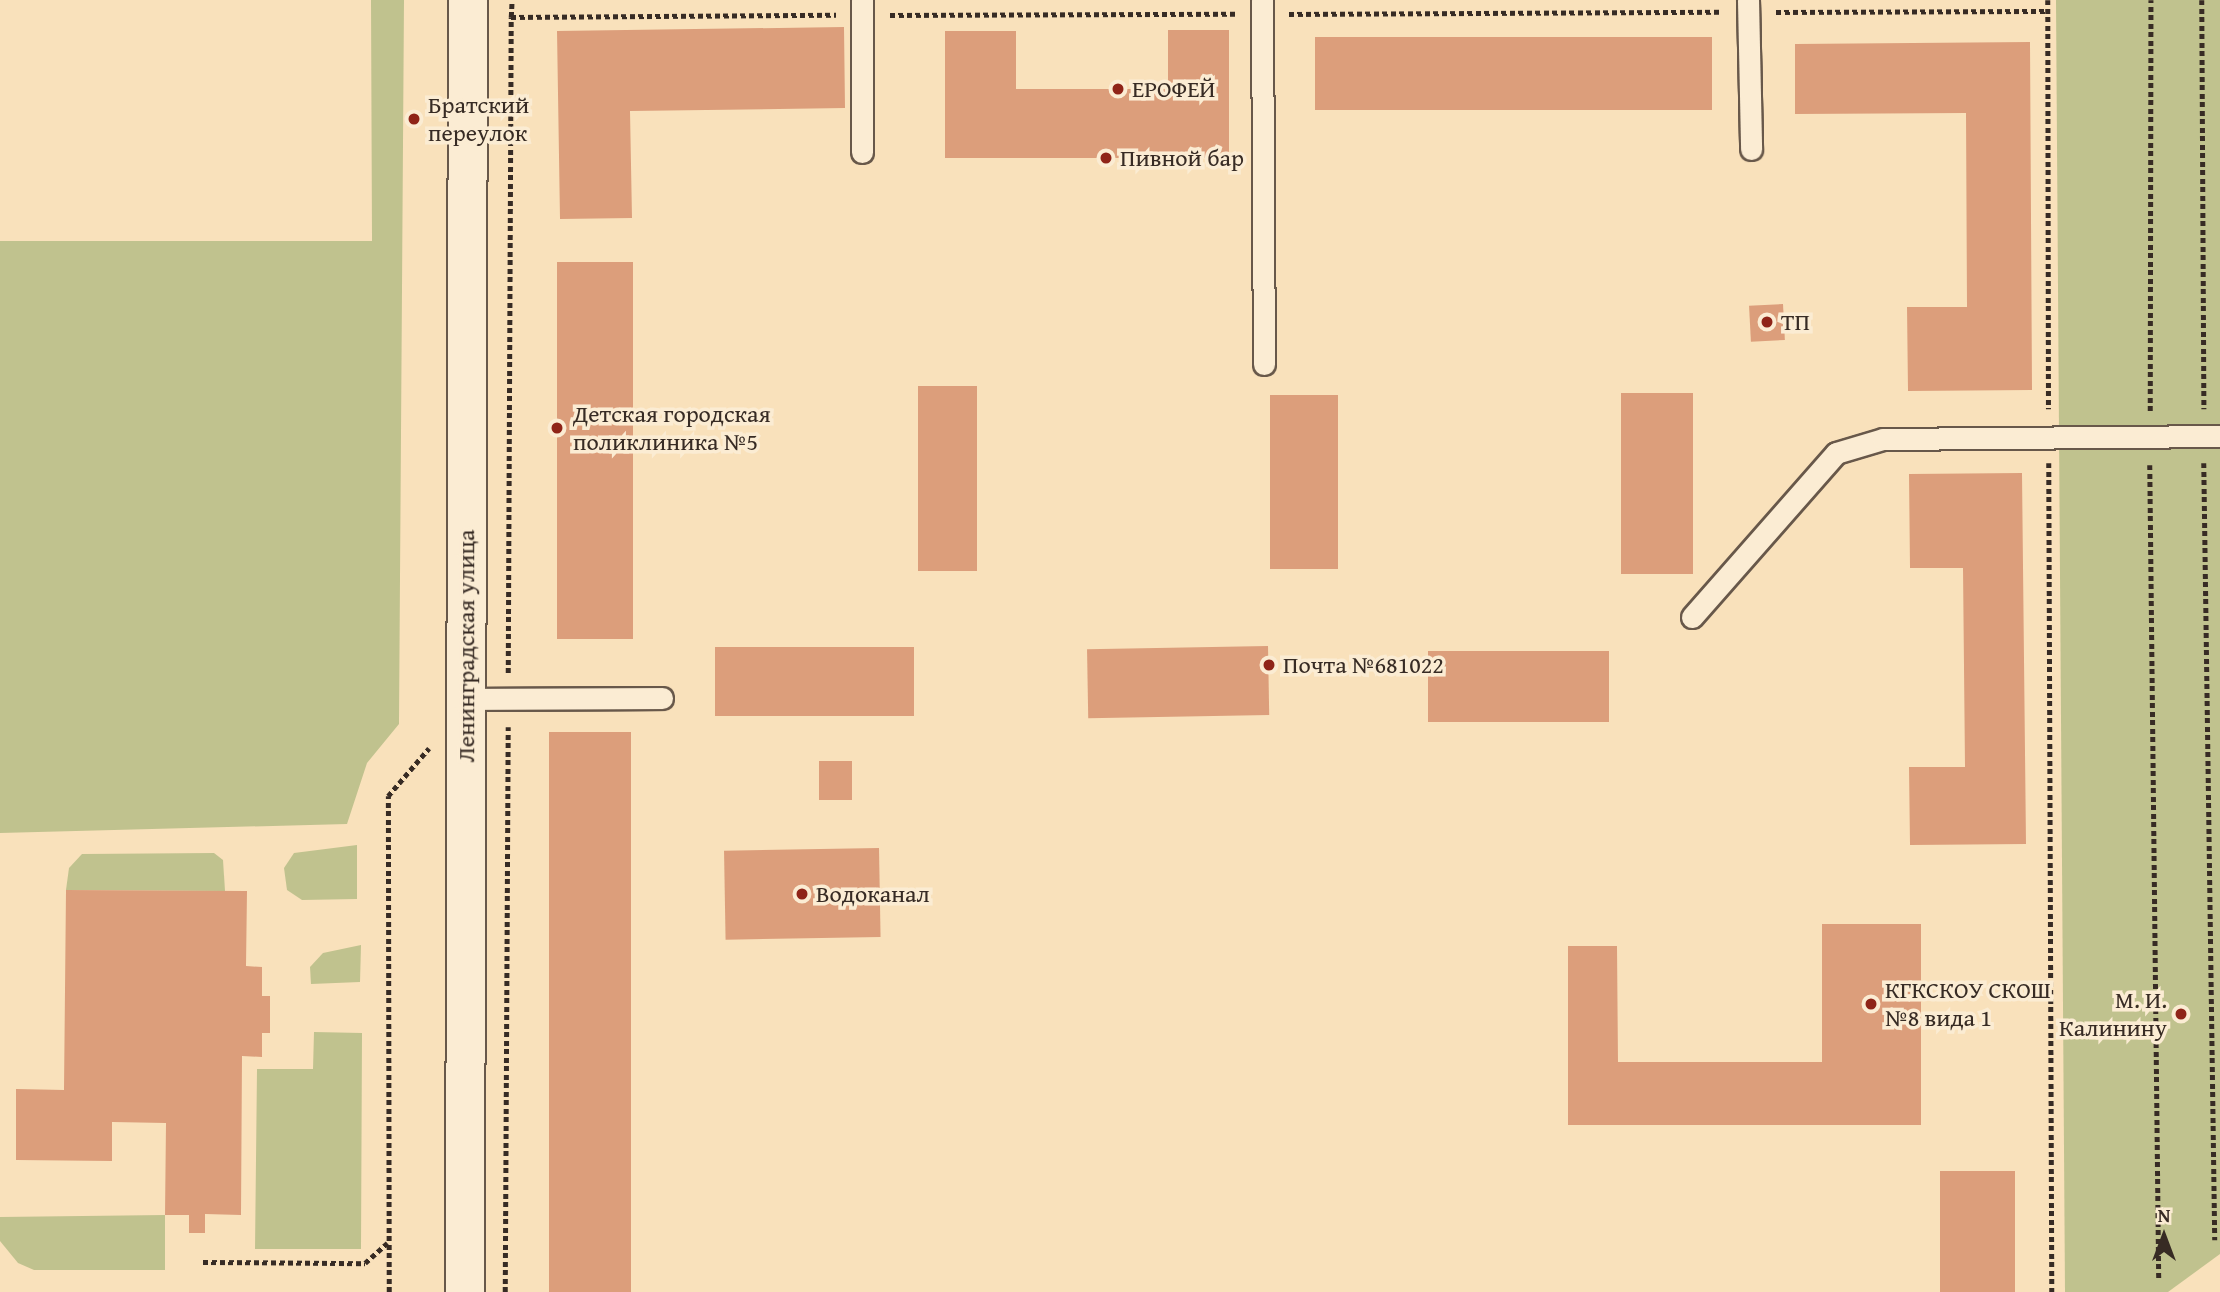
<!DOCTYPE html>
<meta charset="utf-8">
<style>
body{margin:0}
#map{position:relative;width:2220px;height:1292px;overflow:hidden;background:#f9e1bb;font-family:"Gentium Book Plus",serif}
div>[style]{position:absolute}
[style*='--x']{left:calc(var(--x)*1px);top:calc(var(--y)*1px);width:calc(var(--w)*1px);rotate:calc(var(--a)*1deg)}
.green>*{inset:0;background:#c0c28e}
.building>*{inset:0;background:#dc9e7b;transform-origin:0 0}
.path>*{height:4.5px;margin-top:-2.25px;transform-origin:0;background:repeating-linear-gradient(90deg,#372b24 0 5px,transparent 0 8.5px)}
.roads{filter:drop-shadow(2px 0 #68584a) drop-shadow(-2px 0 #68584a) drop-shadow(0 2px #68584a) drop-shadow(0 -2px #68584a)}
.lane>*{height:21px;margin:-10.5px;padding:0 10.5px;transform-origin:10.5px;border-radius:10.5px;background:#fbecd3}
.secondary>*{height:38px;margin:-19px;padding:0 19px;transform-origin:19px;border-radius:19px;background:#fbecd3}
.dots>*{width:19px;height:19px;translate:-50% -50%;box-sizing:border-box;border:4px solid #fbecd3;border-radius:50%}
span{translate:-50% -50%;white-space:nowrap;text-align:center;line-height:1.15;-webkit-text-stroke:7px #fbecd3;paint-order:stroke}
.poi-label{font-size:24px;color:#372b24}
.left{translate:0 -50%;text-align:left}
.right{translate:-100% -50%;text-align:right}
.street-label{font-size:24px;color:#372b24}
.north{position:absolute;left:2129px;top:1201px;width:70px;height:70px;-webkit-text-stroke:5px #fbecd3;paint-order:stroke;rotate:0deg;font-size:19px;font-weight:700;line-height:28px;text-align:center;color:#372b24}
.north::after{content:'';display:block;margin:auto;width:24px;height:32px;background:#372b24;clip-path:polygon(50% 0,100% 100%,50% 72%,0 100%)}
</style>
<div id="map">
<div class="green">
<i style="clip-path:polygon(371px 0,404px 0,399px 724px,367px 763px,347px 824px,0 833px,0 241px,372px 241px)"></i>
<i style="clip-path:polygon(2056px 0,2220px 0,2220px 1254px,2168px 1292px,2065px 1292px)"></i>
<i style="clip-path:polygon(357px 845px,357px 899px,302px 900px,287px 890px,284px 868px,294px 853px)"></i>
<i style="clip-path:polygon(214px 853px,223px 860px,225px 891px,66px 890px,69px 868px,82px 854px)"></i>
<i style="clip-path:polygon(361px 945px,360px 982px,311px 984px,310px 967px,323px 953px)"></i>
<i style="clip-path:polygon(314px 1032px,362px 1033px,361px 1249px,255px 1249px,257px 1069px,313px 1069px)"></i>
<i style="clip-path:polygon(165px 1215px,165px 1270px,34px 1270px,18px 1263px,0 1241px,0 1217px)"></i>
</div>
<div class="building">
<i style="clip-path:polygon(844px 27px,845px 108px,630px 111px,632px 218px,560px 219px,557px 31px)"></i>
<i style="clip-path:polygon(1168px 30px,1229px 30px,1229px 158px,945px 158px,945px 31px,1016px 31px,1016px 89px,1168px 89px)"></i>
<i style="left:1712px;top:37px;width:73px;height:397px;rotate:90deg"></i>
<i style="clip-path:polygon(2030px 42px,2032px 390px,1908px 391px,1907px 307px,1967px 307px,1966px 113px,1795px 114px,1795px 44px)"></i>
<i style="left:557px;top:262px;width:76px;height:377px"></i>
<i style="left:1783px;top:304px;width:36px;height:34px;rotate:87deg"></i>
<i style="left:918px;top:386px;width:59px;height:185px"></i>
<i style="left:1621px;top:393px;width:72px;height:181px"></i>
<i style="left:1270px;top:395px;width:68px;height:174px"></i>
<i style="clip-path:polygon(2022px 473px,2026px 844px,1910px 845px,1909px 767px,1965px 767px,1963px 568px,1910px 568px,1909px 474px)"></i>
<i style="left:1268px;top:646px;width:69px;height:181px;rotate:89deg"></i>
<i style="left:914px;top:647px;width:69px;height:199px;rotate:90deg"></i>
<i style="left:1428px;top:651px;width:181px;height:71px"></i>
<i style="left:549px;top:732px;width:82px;height:560px"></i>
<i style="left:819px;top:761px;width:33px;height:39px"></i>
<i style="left:879px;top:848px;width:89px;height:155px;rotate:89deg"></i>
<i style="clip-path:polygon(66px 890px,247px 891px,246px 966px,262px 967px,262px 996px,270px 996px,270px 1033px,262px 1033px,262px 1057px,242px 1056px,241px 1215px,205px 1214px,205px 1233px,189px 1233px,189px 1215px,165px 1215px,166px 1123px,112px 1122px,112px 1161px,16px 1160px,16px 1089px,64px 1090px)"></i>
<i style="clip-path:polygon(1822px 924px,1921px 924px,1921px 1125px,1568px 1125px,1568px 946px,1617px 946px,1618px 1062px,1822px 1062px)"></i>
<i style="left:1940px;top:1171px;width:75px;height:121px"></i>
</div>
<div class="path">
<i style="--x:2048;--y:0;--w:409;--a:89.9"></i>
<i style="--x:2202;--y:0;--w:409;--a:89.7"></i>
<i style="--x:1776;--y:12;--w:272;--a:-0.2"></i>
<i style="--x:1289;--y:14;--w:433;--a:-0.3"></i>
<i style="--x:890;--y:15;--w:345;--a:-0.2"></i>
<i style="--x:511;--y:17;--w:17;--a:-87"></i>
<i style="--x:2150;--y:411;--w:411;--a:-89.9"></i>
<i style="--x:2049;--y:463;--w:829;--a:89.79"></i>
<i style="--x:2204;--y:463;--w:777;--a:89.19"></i>
<i style="--x:2150;--y:465;--w:815;--a:89.37"></i>
<i style="--x:508;--y:673;--w:656;--a:-89.74"></i>
<i style="--x:511;--y:17;--w:325;--a:-0.4"></i>
<i style="--x:203;--y:1262;--w:162;--a:0.4"></i>
<i style="--x:365;--y:1263;--w:30;--a:-42"></i>
<i style="--x:389;--y:1292;--w:496;--a:-90.1"></i>
<i style="--x:388;--y:796;--w:63;--a:-49.5"></i>
<i style="--x:505;--y:1292;--w:565;--a:-89.7"></i>
</div>
<div class="roads">
<div class="lane">
<i style="--x:862;--y:0;--w:152;--a:90"></i>
<i style="--x:1262;--y:0;--w:364;--a:89.7"></i>
<i style="--x:1748;--y:0;--w:149;--a:88.8"></i>
<i style="--x:1692;--y:617;--w:218;--a:-48.7"></i>
<i style="--x:1836;--y:453;--w:49;--a:-16.6"></i>
<i style="--x:1883;--y:439;--w:337;--a:-0.5"></i>
<i style="--x:466;--y:699;--w:196;--a:-0.3"></i>
</div>
<div class="secondary">
<i style="--x:465;--y:1292;--w:1292;--a:-89.87"></i>
</div>
</div>
<div class="dots">
<i style="left:1118px;top:89px;background:#8f2418"></i>
<i style="left:414px;top:119px;background:#8f2418"></i>
<i style="left:1106px;top:158px;background:#8f2418"></i>
<i style="left:1767px;top:322px;background:#8f2418"></i>
<i style="left:557px;top:428px;background:#8f2418"></i>
<i style="left:1269px;top:665px;background:#8f2418"></i>
<i style="left:802px;top:894px;background:#8f2418"></i>
<i style="left:1871px;top:1004px;background:#8f2418"></i>
<i style="left:2181px;top:1014px;background:#8f2418"></i>
</div>
<div class="poi-label">
<span class="left" style="left:1132px;top:89px">ЕРОФЕЙ</span>
<span class="left" style="left:428px;top:119px">Братский<br>переулок</span>
<span class="left" style="left:1120px;top:158px">Пивной бар</span>
<span class="left" style="left:1781px;top:322px">ТП</span>
<span class="left" style="left:573px;top:428px">Детская городская<br>поликлиника №5</span>
<span class="left" style="left:1283px;top:665px">Почта №681022</span>
<span class="left" style="left:816px;top:894px">Водоканал</span>
<span class="left" style="left:1885px;top:1004px">КГКСКОУ СКОШ<br>№8 вида 1</span>
<span class="right" style="left:2167px;top:1014px">М. И.<br>Калинину</span>
</div>
<div class="street-label">
<span style="left:466px;top:646px;rotate:-90deg">Ленинградская улица</span>
</div>
<div class="north">N</div>
</div>
